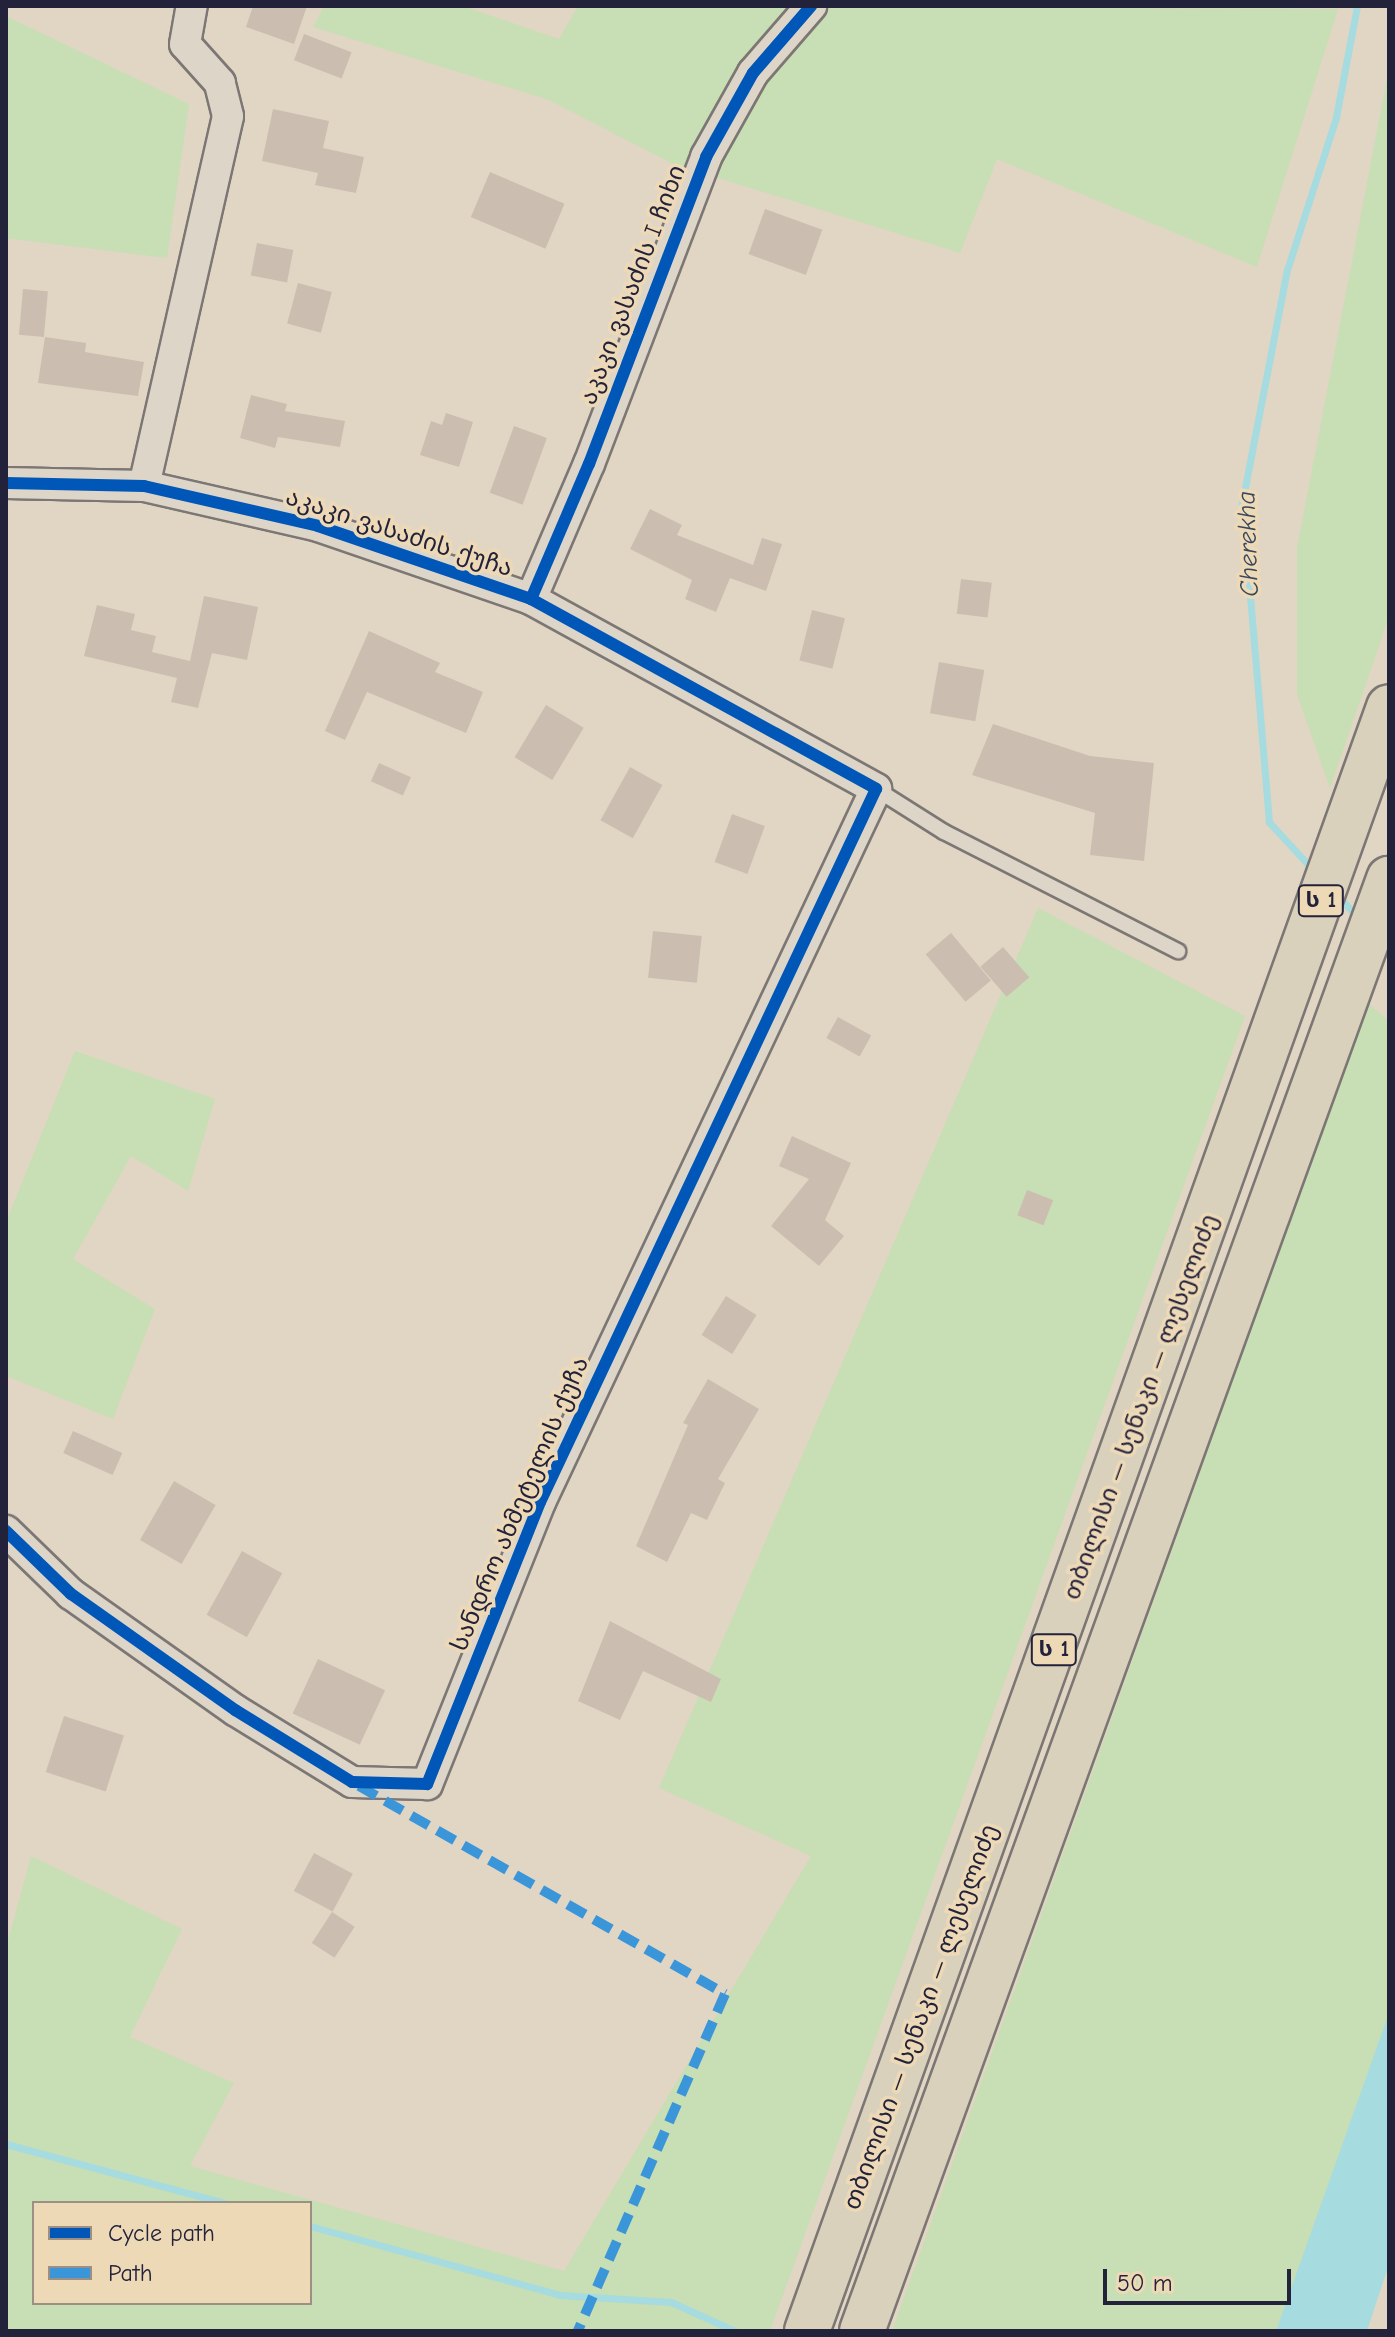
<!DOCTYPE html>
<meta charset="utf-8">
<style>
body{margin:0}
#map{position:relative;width:1395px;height:2337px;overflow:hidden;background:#e1d6c4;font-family:"Comic Neue","Noto Sans Georgian",sans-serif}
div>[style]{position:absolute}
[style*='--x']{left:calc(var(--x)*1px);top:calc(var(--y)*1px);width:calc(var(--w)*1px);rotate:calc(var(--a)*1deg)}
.green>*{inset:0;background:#c8deb4}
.water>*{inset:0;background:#a6dbdf}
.stream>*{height:7px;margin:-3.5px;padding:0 3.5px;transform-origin:3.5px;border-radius:3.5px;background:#a6dbdf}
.building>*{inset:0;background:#cbbeb1;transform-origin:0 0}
.roads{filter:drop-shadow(2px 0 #7c7774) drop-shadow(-2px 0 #7c7774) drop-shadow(0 2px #7c7774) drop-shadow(0 -2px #7c7774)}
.service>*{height:14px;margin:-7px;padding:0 7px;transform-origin:7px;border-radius:7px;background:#ddd5c8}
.minor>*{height:30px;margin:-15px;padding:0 15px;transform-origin:15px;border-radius:15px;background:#ddd5c8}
.motorway>*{height:44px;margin:-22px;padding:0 22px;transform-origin:22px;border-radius:22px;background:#d9d1bc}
.quiet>*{height:10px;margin-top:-5px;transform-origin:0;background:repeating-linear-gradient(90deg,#3b95d9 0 20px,transparent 0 30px)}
.cycleway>*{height:12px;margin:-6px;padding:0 6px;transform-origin:6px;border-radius:6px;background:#0057b8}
span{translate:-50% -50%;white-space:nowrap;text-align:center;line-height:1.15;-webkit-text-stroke:7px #eed9b7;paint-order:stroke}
.shield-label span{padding:2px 6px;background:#eed9b7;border:2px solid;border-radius:6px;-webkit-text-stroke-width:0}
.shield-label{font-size:22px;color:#22223b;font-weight:700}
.street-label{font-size:24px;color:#22223b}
.water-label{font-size:26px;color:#37475e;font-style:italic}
.frame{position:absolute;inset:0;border:8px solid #22223b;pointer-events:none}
.legend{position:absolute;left:32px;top:2201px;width:280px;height:104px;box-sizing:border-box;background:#eed9b7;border:2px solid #9c9085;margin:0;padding:10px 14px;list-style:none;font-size:24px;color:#22223b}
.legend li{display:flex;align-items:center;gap:16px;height:40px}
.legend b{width:40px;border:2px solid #9c9085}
.scale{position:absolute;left:1103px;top:2269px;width:188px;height:36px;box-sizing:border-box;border:4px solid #22223b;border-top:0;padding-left:10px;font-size:24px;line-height:28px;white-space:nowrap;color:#22223b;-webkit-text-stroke:6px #eed9b7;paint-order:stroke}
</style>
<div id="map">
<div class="green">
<i style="clip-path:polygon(324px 6px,463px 6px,559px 39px,578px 6px,1338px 9px,1257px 267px,997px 159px,960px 253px,673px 164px,549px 100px,313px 27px)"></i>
<i style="clip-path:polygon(6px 16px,189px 104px,167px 258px,6px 238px)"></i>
<i style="clip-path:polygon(1389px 68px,1389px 617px,1330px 788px,1297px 695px,1297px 548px)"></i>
<i style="clip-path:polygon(evenodd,1038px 908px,1245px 1016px,770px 2331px,6px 2331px,6px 1948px,31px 1856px,182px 1929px,130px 2037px,234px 2083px,190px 2166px,564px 2271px,811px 1856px,659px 1788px,1038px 908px,34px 2203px,310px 2203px,310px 2303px,34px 2303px,34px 2203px)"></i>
<i style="clip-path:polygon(1368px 1003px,1389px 1021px,1389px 2013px,1307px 2247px,1276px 2331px,892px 2331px)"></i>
<i style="clip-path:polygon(75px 1051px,215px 1099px,188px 1191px,131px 1156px,73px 1259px,155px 1309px,113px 1419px,6px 1376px,6px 1222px)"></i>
</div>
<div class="water">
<i style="clip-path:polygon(1389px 2013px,1389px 2264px,1367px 2331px,1276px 2331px)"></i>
</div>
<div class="stream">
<i style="--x:1314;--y:871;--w:67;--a:-132.6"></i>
<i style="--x:1269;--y:822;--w:320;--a:-94.8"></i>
<i style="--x:1242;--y:503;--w:237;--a:-79.1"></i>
<i style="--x:1287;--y:270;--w:161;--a:-72.2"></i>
<i style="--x:1336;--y:117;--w:113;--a:-79.3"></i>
<i style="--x:1336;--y:894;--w:33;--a:47"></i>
<i style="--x:6;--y:2144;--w:226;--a:15.1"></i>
<i style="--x:310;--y:2226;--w:259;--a:15.4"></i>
<i style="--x:560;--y:2295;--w:111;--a:3.6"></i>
<i style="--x:671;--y:2302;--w:70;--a:24.4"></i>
</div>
<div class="building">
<i style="clip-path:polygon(253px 6px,307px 6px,294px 44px,246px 27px)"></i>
<i style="left:304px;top:34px;width:51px;height:28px;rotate:21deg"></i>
<i style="clip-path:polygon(273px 109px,329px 121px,323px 148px,364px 157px,356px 193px,315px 185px,318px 173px,262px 161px)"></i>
<i style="left:490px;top:172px;width:81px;height:49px;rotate:23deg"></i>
<i style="left:765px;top:209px;width:61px;height:48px;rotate:20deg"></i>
<i style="left:257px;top:243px;width:37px;height:33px;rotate:11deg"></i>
<i style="left:298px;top:283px;width:35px;height:42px;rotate:15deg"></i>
<i style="left:23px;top:289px;width:25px;height:46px;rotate:5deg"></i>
<i style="clip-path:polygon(45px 337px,86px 343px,85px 352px,144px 362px,138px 396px,38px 383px)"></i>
<i style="clip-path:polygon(251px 395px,287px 404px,285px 411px,345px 421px,340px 447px,278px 437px,275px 448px,240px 438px)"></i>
<i style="clip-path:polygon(446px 413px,473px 422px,459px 467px,420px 455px,431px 421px,442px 425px)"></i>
<i style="left:514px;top:426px;width:35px;height:71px;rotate:20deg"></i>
<i style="clip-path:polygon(650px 509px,682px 525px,677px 535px,753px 565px,762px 538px,782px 544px,766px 591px,730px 578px,716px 612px,685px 599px,692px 580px,630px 549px)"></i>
<i style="left:961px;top:579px;width:31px;height:35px;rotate:7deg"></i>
<i style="clip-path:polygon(204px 596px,258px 607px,247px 660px,212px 653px,198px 708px,171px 702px,177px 678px,84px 656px,97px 605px,135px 614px,131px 630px,156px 636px,152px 652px,190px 661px)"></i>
<i style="left:812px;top:610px;width:34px;height:52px;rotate:14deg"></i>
<i style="clip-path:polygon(369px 631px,440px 663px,435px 672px,483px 692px,466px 733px,367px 692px,345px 740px,325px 731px)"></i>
<i style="left:939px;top:662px;width:46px;height:52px;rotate:10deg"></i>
<i style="left:546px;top:705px;width:44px;height:61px;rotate:31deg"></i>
<i style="clip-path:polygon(993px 724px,1090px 756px,1154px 763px,1144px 861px,1090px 855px,1095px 813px,972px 775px)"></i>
<i style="left:379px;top:763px;width:35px;height:20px;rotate:24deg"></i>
<i style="left:630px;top:767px;width:37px;height:61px;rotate:29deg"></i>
<i style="left:732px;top:814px;width:35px;height:51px;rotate:20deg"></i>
<i style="left:653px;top:931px;width:49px;height:47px;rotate:6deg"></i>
<i style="left:951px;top:933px;width:62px;height:33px;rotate:50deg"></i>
<i style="left:1003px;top:947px;width:40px;height:30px;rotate:49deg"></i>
<i style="left:838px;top:1017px;width:38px;height:24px;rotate:29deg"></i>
<i style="clip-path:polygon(792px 1136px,851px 1163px,825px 1220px,844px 1236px,819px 1266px,771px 1226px,809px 1179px,779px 1166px)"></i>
<i style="left:1027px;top:1190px;width:28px;height:27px;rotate:21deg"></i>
<i style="left:726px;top:1296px;width:36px;height:46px;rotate:32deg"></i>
<i style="clip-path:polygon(708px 1379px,759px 1409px,718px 1479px,725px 1483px,707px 1520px,691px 1513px,667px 1562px,636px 1546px,688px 1425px,683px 1423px)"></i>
<i style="left:73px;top:1431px;width:54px;height:24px;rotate:24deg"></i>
<i style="left:174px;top:1481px;width:48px;height:68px;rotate:30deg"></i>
<i style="left:242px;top:1551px;width:46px;height:73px;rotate:29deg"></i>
<i style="clip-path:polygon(610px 1621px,721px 1679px,711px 1702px,643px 1671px,620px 1720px,578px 1701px)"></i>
<i style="left:318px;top:1659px;width:74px;height:60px;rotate:25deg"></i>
<i style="left:64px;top:1716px;width:63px;height:59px;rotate:18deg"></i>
<i style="left:314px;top:1853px;width:44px;height:43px;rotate:28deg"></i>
<i style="left:332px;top:1912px;width:27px;height:37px;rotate:33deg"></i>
</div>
<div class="roads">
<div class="service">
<i style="--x:876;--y:789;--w:80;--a:32.3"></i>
<i style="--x:944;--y:832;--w:263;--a:27"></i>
</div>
<div class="minor">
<i style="--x:6;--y:483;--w:138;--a:1.2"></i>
<i style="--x:144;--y:486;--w:179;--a:12.9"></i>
<i style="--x:318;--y:526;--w:225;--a:18.9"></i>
<i style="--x:531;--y:599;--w:394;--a:28.8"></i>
<i style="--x:876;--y:789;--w:788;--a:115.23"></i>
<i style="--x:540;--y:1502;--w:304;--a:111.8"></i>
<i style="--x:427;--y:1784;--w:75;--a:-178.5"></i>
<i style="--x:352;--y:1782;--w:137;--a:-148.4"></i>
<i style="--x:235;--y:1710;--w:201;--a:-144.7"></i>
<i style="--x:71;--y:1594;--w:91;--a:-135.9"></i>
<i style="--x:144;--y:486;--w:379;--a:-77.2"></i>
<i style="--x:228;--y:116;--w:34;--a:-104"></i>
<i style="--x:220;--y:83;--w:52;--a:-131.9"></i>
<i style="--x:185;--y:44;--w:39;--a:-80"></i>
<i style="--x:531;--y:599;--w:147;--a:-66.8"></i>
<i style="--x:589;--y:464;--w:329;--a:-69.1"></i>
<i style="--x:706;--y:157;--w:96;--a:-60.8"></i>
<i style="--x:753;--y:73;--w:89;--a:-49.1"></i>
</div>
<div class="motorway">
<i style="--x:807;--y:2331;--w:1725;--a:-70.28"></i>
<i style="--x:862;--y:2331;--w:1545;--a:-70.05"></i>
</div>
</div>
<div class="quiet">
<i style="--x:359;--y:1786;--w:421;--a:29.6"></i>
<i style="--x:725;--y:1994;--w:368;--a:113.6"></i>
</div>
<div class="cycleway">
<i style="--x:6;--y:483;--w:138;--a:1.2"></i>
<i style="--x:144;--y:486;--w:179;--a:12.9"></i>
<i style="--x:318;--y:526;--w:225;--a:18.9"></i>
<i style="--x:531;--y:599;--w:394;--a:28.8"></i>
<i style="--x:876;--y:789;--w:788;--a:115.23"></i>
<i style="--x:540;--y:1502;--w:304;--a:111.8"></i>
<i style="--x:427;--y:1784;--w:75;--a:-178.5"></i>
<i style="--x:352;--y:1782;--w:137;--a:-148.4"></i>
<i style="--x:235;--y:1710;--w:201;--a:-144.7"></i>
<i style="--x:71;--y:1594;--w:91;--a:-135.9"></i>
<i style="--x:531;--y:599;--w:147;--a:-66.8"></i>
<i style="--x:589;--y:464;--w:329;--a:-69.1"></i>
<i style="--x:706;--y:157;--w:96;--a:-60.8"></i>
<i style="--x:753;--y:73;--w:89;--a:-49.1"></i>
</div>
<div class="shield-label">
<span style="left:1321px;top:901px">ს 1</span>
<span style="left:1054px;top:1650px">ს 1</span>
</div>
<div class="street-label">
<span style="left:633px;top:285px;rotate:-69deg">აკაკი ვასაძის I ჩიხი</span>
<span style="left:399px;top:533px;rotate:18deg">აკაკი ვასაძის ქუჩა</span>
<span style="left:1141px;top:1407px;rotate:-70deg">თბილისი — სენაკი — ლესელიძე</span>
<span style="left:520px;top:1504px;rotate:-67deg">სანდრო ახმეტელის ქუჩა</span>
<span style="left:921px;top:2017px;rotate:-70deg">თბილისი — სენაკი — ლესელიძე</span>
</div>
<div class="water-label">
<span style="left:1249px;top:544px;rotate:-92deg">Cherekha</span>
</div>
<div class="frame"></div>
<ul class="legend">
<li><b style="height:10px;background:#0057b8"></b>Cycle path</li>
<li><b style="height:10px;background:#3b95d9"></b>Path</li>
</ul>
<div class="scale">50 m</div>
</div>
